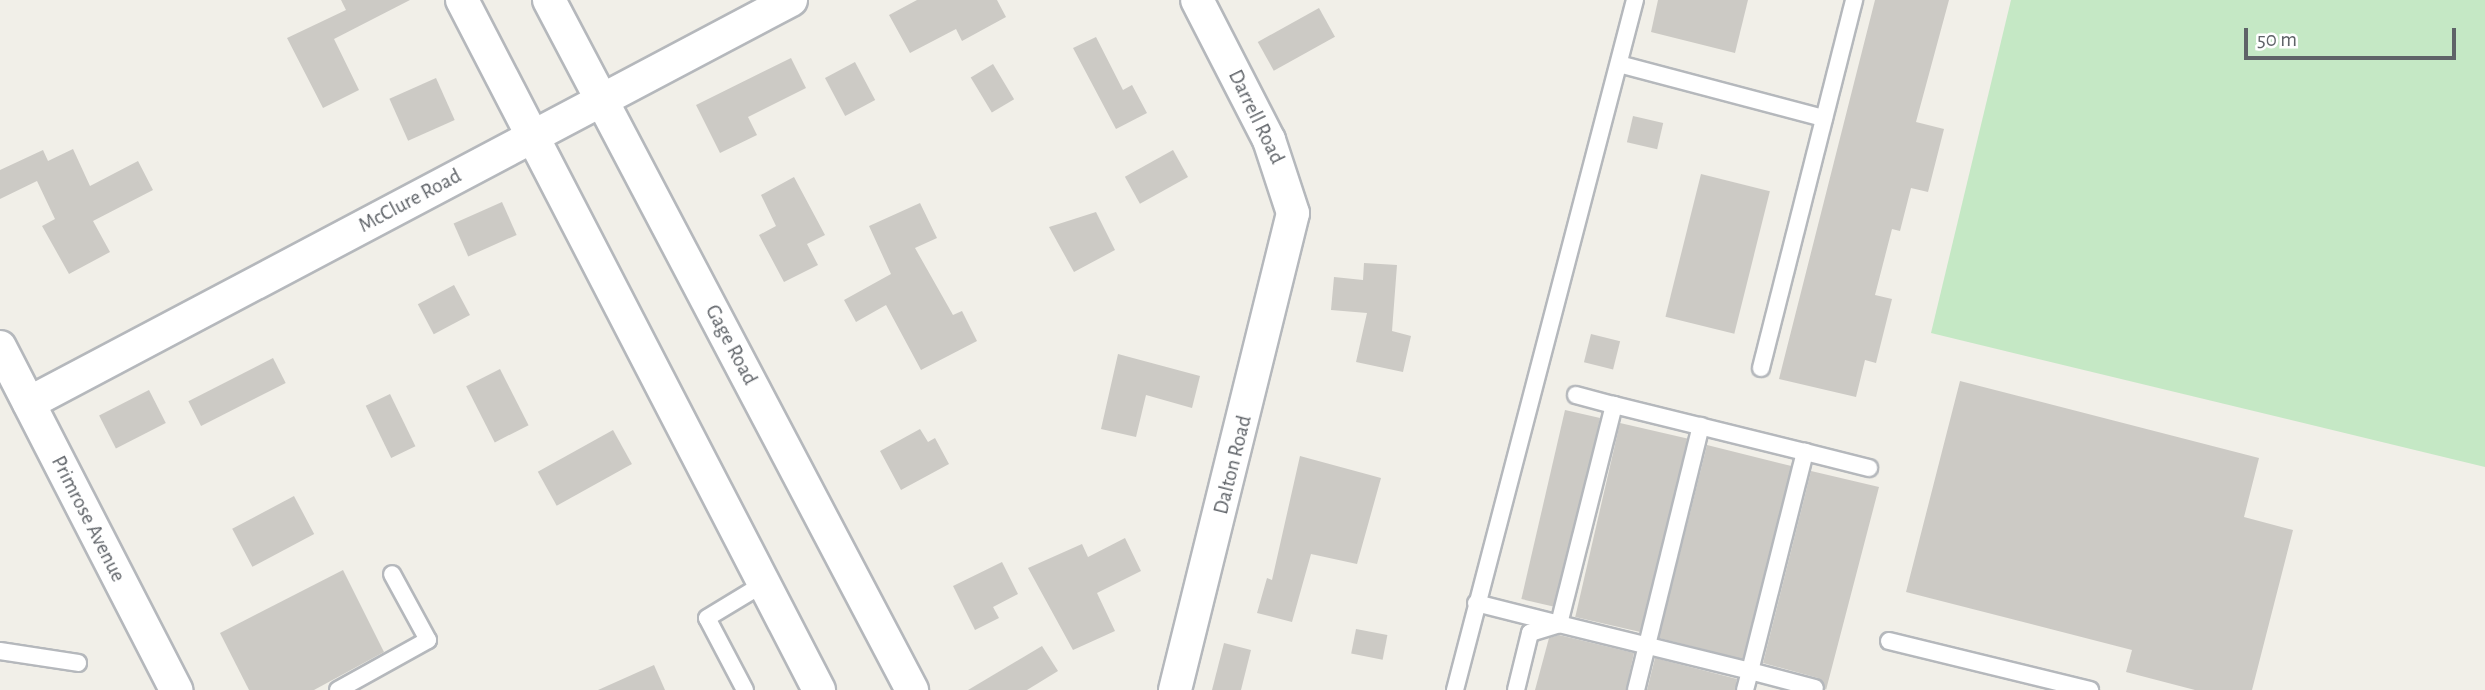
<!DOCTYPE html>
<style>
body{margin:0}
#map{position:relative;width:2485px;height:690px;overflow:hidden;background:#f1efe8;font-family:"Alegreya Sans",sans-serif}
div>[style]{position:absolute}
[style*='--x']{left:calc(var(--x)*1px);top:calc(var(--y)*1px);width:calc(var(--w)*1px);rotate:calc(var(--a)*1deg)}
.green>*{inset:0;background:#c5e8c5}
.building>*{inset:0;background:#cccac5;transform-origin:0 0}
.roads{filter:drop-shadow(2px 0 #b5b8bc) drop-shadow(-2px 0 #b5b8bc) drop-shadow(0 2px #b5b8bc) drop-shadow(0 -2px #b5b8bc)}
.service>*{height:16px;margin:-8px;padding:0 8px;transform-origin:8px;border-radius:8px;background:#fff}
.minor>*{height:32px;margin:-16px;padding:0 16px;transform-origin:16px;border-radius:16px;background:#fff}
span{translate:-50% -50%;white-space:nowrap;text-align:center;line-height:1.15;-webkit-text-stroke:5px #fff;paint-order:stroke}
.street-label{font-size:21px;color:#5f6368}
.scale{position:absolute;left:2244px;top:28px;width:212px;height:32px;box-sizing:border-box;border:4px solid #5f6368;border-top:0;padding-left:9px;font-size:21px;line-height:24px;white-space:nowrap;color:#5f6368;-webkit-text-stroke:5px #fff;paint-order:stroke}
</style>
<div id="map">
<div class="green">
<i style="clip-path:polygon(2011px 0,2485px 0,2485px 467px,1931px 333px)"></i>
</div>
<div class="building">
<i style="clip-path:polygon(341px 0,410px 0,334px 39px,359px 90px,323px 108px,287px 38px,346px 10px)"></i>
<i style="clip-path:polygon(917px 0,997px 0,1006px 17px,962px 41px,956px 29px,910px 53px,889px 15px)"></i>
<i style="clip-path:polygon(1658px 0,1748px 0,1735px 53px,1651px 32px)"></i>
<i style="clip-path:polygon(1875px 0,1949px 0,1916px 122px,1944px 129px,1928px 192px,1911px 188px,1900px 231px,1892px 229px,1875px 295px,1892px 299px,1876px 363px,1865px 360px,1856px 397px,1779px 379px)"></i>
<i style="left:1319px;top:8px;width:33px;height:70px;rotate:61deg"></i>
<i style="clip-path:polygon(1096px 37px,1123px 90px,1132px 85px,1147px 113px,1116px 129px,1073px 48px)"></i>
<i style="clip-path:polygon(791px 58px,806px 88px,748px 117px,757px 135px,720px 153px,696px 105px)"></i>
<i style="left:855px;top:62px;width:43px;height:34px;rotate:62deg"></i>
<i style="left:993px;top:64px;width:41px;height:26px;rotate:59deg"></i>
<i style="left:436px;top:78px;width:46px;height:51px;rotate:66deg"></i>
<i style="left:1633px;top:116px;width:31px;height:27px;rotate:13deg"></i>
<i style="clip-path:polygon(73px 149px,90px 186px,138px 161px,153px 190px,93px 221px,110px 252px,69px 274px,42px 226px,55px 219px,37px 181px,0 199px,0 170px,43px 150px,48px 161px)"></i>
<i style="left:1173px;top:150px;width:31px;height:55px;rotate:61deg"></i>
<i style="left:1701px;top:174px;width:71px;height:147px;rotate:14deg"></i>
<i style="clip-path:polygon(794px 177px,825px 235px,807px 244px,818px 265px,784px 282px,759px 235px,776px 226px,761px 195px)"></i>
<i style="left:502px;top:202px;width:36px;height:53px;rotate:66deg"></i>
<i style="clip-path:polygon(920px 203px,937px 238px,915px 248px,953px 315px,962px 311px,977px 341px,921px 370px,886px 305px,856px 322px,844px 300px,891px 274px,869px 226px)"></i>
<i style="clip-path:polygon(1096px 212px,1115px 250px,1074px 272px,1049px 227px)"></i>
<i style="clip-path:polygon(1364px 263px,1397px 265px,1392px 331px,1411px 336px,1403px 372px,1356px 362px,1367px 313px,1331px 310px,1334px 277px,1363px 280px)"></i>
<i style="left:454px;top:285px;width:34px;height:41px;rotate:62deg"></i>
<i style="left:1591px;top:334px;width:30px;height:29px;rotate:14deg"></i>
<i style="clip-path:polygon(1118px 354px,1200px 376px,1192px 408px,1146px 395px,1136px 437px,1101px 429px)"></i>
<i style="left:273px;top:358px;width:28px;height:95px;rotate:63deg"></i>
<i style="left:500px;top:369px;width:63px;height:38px;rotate:63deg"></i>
<i style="clip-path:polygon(1960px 381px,2259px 458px,2244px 517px,2293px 530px,2252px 690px,2195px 690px,2126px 672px,2132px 650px,1906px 592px)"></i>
<i style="left:149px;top:390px;width:37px;height:56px;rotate:63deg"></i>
<i style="left:390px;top:394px;width:58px;height:27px;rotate:64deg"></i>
<i style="left:1565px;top:410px;width:36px;height:194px;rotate:13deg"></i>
<i style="left:1620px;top:423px;width:69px;height:199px;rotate:13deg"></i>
<i style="clip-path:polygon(920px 429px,928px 442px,935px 438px,949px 464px,901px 490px,880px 451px)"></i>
<i style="left:613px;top:430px;width:39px;height:86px;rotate:61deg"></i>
<i style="left:1707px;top:445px;width:87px;height:199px;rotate:14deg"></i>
<i style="clip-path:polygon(1300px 456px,1381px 478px,1357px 564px,1311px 554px,1292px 622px,1257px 613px,1267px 578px,1272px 580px)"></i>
<i style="clip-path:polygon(1811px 471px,1879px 487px,1826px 690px,1818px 678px,1763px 663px)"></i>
<i style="left:294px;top:496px;width:43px;height:70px;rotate:62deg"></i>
<i style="clip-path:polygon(1125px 538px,1141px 571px,1097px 593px,1115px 631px,1073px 650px,1028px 568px,1082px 544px,1088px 557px)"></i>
<i style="clip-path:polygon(1002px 562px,1018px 594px,993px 607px,999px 618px,975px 630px,953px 586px)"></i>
<i style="clip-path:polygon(343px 570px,384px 652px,314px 690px,249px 690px,220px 633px)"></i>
<i style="left:1356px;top:629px;width:32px;height:25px;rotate:11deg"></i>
<i style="clip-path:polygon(1559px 635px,1634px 653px,1626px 690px,1535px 690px,1549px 638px)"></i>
<i style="clip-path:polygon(1224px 643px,1251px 650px,1241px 690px,1212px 690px)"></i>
<i style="clip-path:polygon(1042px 646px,1058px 671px,1027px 690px,968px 690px)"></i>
<i style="clip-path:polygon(1655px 658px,1737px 679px,1735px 690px,1647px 690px)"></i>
<i style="clip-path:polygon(654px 665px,665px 690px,598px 690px)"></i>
</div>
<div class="roads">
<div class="service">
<i style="--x:1619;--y:64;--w:212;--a:14.8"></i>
<i style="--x:1761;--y:368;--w:380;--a:-75.8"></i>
<i style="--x:1576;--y:395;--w:39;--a:15"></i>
<i style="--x:1805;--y:452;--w:66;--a:14"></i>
<i style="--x:1476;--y:603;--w:86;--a:14.2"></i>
<i style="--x:1889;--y:641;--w:207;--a:13.7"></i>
<i style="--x:0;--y:651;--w:79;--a:8.7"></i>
<i style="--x:338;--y:690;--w:103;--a:-29.1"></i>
<i style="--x:428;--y:640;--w:75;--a:-118.6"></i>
<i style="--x:745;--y:690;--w:81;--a:-117.8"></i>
<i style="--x:707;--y:618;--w:62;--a:-31.1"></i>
<i style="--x:1455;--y:690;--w:713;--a:-75.38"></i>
<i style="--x:1516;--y:690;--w:59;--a:-76.2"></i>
<i style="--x:1530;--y:633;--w:30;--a:-17"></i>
<i style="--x:1636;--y:690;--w:272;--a:-76.2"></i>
<i style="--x:1745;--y:690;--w:20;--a:-75"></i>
<i style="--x:1750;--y:671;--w:226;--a:-75.9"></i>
<i style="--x:1805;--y:452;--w:197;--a:-166.2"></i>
<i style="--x:1614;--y:405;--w:226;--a:104.1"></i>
<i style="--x:1559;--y:624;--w:197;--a:13.8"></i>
<i style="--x:1750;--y:671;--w:67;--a:14.7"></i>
</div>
<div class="minor">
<i style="--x:462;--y:0;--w:777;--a:62.64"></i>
<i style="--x:549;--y:0;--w:780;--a:62.25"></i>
<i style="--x:0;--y:347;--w:386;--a:62.8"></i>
<i style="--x:29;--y:403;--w:862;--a:-27.87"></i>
<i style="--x:1175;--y:690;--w:491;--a:-76.1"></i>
<i style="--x:1293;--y:213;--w:77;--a:-108.2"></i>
<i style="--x:1269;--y:140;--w:157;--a:-117.2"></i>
</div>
</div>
<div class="street-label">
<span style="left:1256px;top:117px;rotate:64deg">Darrell Road</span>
<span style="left:410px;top:201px;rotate:-28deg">McClure Road</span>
<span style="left:731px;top:345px;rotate:62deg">Gage Road</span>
<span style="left:1233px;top:465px;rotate:-76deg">Dalton Road</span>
<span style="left:88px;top:519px;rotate:63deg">Primrose Avenue</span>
</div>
<div class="scale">50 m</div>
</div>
